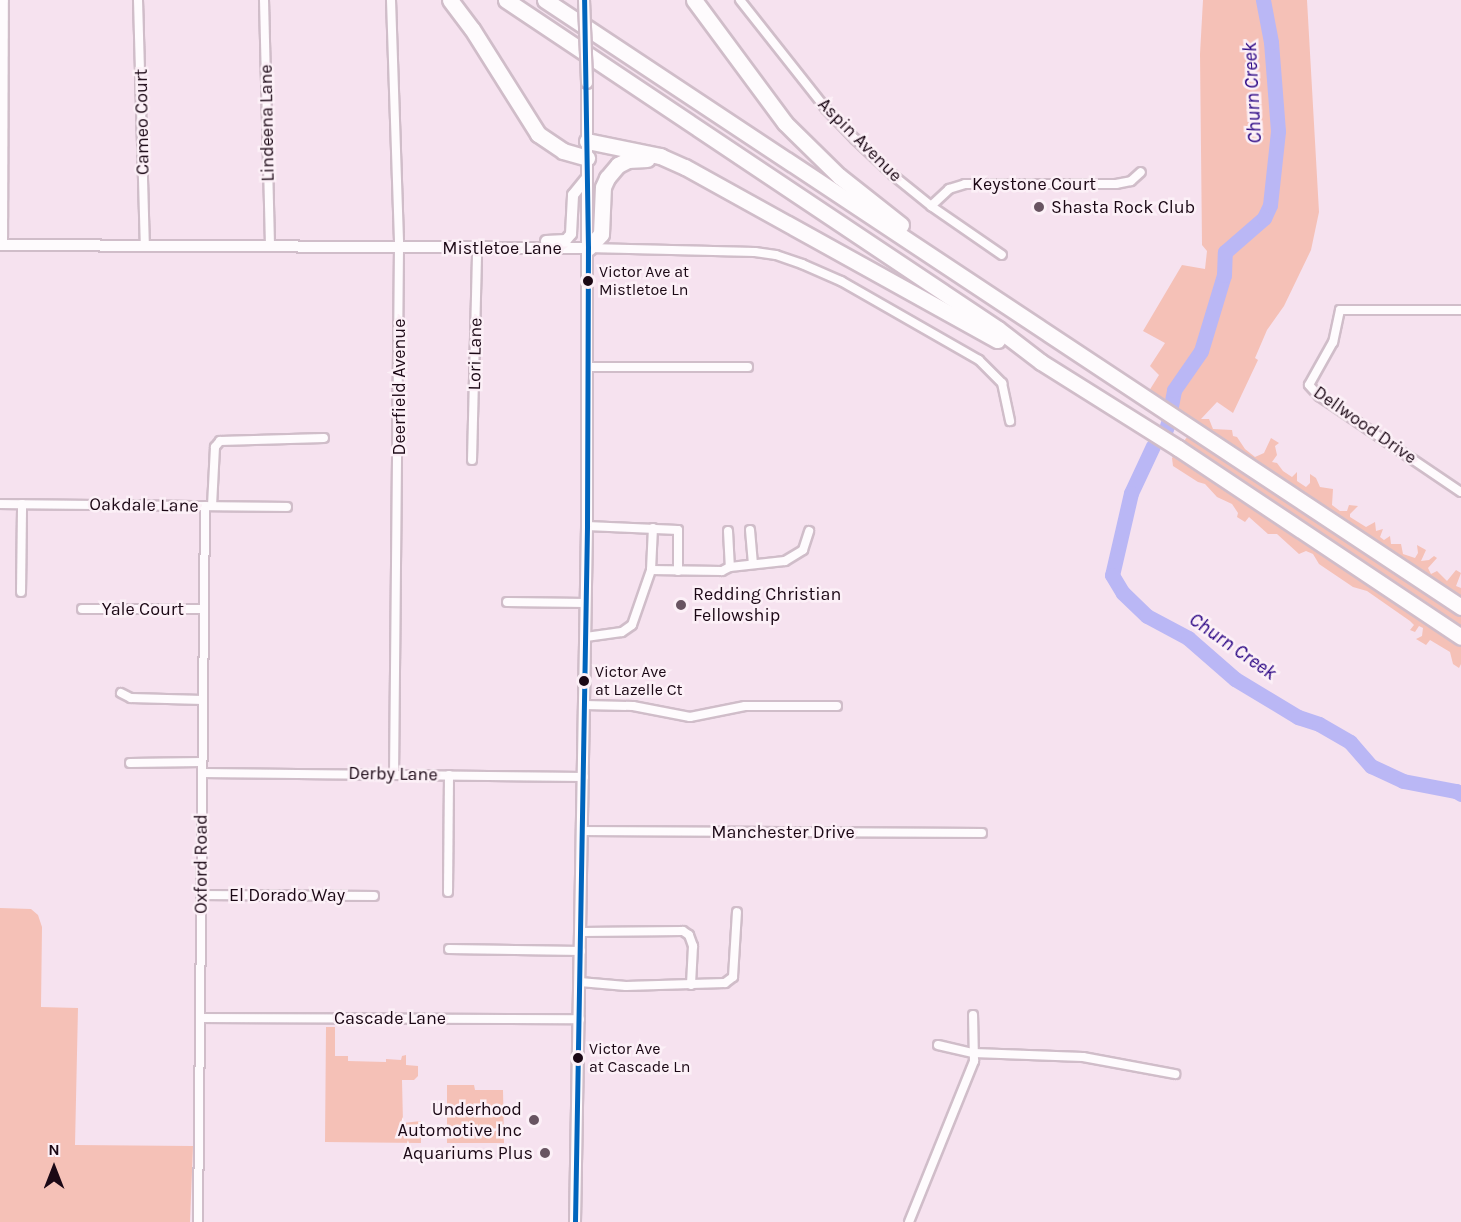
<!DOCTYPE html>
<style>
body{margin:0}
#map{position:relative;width:1461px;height:1222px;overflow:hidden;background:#f6e2ef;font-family:Karla,sans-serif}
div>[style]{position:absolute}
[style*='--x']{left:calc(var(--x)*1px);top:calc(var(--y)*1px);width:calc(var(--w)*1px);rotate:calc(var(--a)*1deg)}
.green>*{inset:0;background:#f5c1b7}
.river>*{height:15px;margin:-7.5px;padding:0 7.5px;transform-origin:7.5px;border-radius:7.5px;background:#bab7f5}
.roads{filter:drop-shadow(2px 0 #d0bdc9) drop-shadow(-2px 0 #d0bdc9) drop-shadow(0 2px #d0bdc9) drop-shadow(0 -2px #d0bdc9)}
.street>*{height:8px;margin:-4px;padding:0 4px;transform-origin:4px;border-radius:4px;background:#fefbfd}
.secondary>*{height:10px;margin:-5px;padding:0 5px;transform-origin:5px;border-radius:5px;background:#fefbfd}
.highway>*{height:15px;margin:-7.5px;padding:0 7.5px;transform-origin:7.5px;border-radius:7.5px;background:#fefbfd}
.bridges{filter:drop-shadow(2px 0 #d0bdc9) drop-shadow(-2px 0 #d0bdc9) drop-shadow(0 2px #d0bdc9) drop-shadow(0 -2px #d0bdc9)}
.secondary-bridge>*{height:10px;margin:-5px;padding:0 5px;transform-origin:5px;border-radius:5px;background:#fefbfd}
.bus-1>*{height:4.5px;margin:-2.25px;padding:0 2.25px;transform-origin:2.25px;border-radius:2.25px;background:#0065bd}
.dots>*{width:16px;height:16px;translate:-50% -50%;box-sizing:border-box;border:3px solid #fcf0f7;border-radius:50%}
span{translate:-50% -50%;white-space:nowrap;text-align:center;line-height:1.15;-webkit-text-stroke:5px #fcf0f7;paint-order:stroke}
.bus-label{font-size:16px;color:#1b0815}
.left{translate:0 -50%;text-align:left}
.street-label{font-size:18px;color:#1b0815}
.poi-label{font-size:18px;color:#1b0815}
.right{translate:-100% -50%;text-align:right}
.water-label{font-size:20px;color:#270282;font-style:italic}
.north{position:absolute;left:24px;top:1138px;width:60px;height:60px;-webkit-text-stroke:4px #fcf0f7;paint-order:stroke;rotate:0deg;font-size:16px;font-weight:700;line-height:24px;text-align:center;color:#1b0815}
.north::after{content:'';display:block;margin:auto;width:21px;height:27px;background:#1b0815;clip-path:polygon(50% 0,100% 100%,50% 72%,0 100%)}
</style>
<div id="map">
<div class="green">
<i style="clip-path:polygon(1203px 0,1307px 0,1319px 212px,1311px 250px,1284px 306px,1267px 330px,1255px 358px,1258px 360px,1233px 413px,1217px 402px,1201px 419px,1209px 419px,1213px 429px,1232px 430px,1233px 436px,1237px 437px,1245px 449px,1255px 457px,1264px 453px,1271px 438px,1279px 443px,1275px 446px,1277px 455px,1272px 462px,1277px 463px,1283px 471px,1292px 477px,1297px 472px,1297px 481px,1306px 487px,1310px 483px,1310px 474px,1316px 478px,1320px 487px,1333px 489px,1332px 505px,1340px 511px,1347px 511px,1349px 505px,1358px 506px,1350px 514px,1350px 517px,1366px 527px,1375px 522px,1376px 531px,1383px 529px,1380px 537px,1384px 540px,1390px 536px,1391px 544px,1401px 544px,1403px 554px,1415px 558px,1418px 553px,1417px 545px,1426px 550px,1421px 561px,1429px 560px,1434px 556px,1437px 558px,1428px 568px,1431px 574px,1437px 571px,1447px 581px,1456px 570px,1461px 573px,1456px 586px,1461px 588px,1461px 664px,1459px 668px,1453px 664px,1450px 652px,1430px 640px,1426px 645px,1416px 639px,1422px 636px,1423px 628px,1419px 626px,1415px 632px,1410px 630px,1414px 625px,1410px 621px,1367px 591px,1353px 587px,1319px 564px,1313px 554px,1306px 551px,1299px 554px,1277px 534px,1268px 534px,1249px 517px,1245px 522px,1237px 517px,1238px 513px,1232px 504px,1217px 497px,1205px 484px,1198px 482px,1173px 466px,1172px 458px,1197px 423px,1149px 391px,1159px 375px,1150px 366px,1165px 343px,1143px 331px,1182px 265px,1205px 269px,1207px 251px,1202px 245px,1200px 54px)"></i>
<i style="clip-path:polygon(0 908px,31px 909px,38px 915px,42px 927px,41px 1007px,78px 1008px,75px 1145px,193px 1146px,190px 1222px,0 1222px)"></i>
<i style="clip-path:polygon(326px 1027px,335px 1027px,335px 1056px,348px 1056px,348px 1061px,386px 1062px,386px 1059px,401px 1060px,402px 1056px,406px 1055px,406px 1065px,418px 1066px,418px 1076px,414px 1080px,402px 1080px,403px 1123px,421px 1121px,421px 1143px,325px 1142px)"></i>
<i style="clip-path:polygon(447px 1085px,474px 1085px,475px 1090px,503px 1090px,504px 1143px,447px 1143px)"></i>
</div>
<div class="river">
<i style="--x:1171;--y:406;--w:16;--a:-79"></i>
<i style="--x:1174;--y:390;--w:47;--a:-55.3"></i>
<i style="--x:1201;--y:351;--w:79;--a:-73.2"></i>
<i style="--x:1224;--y:275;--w:23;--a:-88"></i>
<i style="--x:1225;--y:252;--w:52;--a:-41.1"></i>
<i style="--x:1264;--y:218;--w:14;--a:-65"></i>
<i style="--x:1270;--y:205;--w:74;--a:-83.8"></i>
<i style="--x:1278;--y:131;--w:89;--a:-94.5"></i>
<i style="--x:1271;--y:42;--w:43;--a:-100.8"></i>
<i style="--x:1165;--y:432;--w:9;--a:-72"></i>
<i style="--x:1153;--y:446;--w:52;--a:115.1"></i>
<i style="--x:1131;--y:493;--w:84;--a:103"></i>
<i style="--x:1112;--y:575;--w:21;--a:59"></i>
<i style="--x:1123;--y:593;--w:33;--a:44"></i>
<i style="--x:1147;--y:616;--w:47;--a:28.2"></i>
<i style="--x:1188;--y:638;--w:62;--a:41.1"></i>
<i style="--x:1235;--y:679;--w:74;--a:31.1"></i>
<i style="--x:1298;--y:717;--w:22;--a:18"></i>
<i style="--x:1319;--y:724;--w:36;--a:30"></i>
<i style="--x:1350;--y:742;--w:32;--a:49"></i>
<i style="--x:1371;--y:766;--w:35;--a:25"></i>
<i style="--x:1403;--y:781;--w:54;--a:10.7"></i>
<i style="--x:1456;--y:791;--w:6;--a:31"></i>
</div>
<div class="roads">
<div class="street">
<i style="--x:138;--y:0;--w:245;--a:88.4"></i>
<i style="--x:264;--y:0;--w:246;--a:88.6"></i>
<i style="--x:391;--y:0;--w:247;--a:88.1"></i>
<i style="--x:399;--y:247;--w:527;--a:90.54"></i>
<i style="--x:740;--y:0;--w:139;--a:51.7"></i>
<i style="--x:826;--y:109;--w:42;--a:46"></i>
<i style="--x:855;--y:139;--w:54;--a:43.5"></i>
<i style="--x:894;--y:176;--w:48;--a:39"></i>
<i style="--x:931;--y:206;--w:86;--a:34.6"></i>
<i style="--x:931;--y:206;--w:25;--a:-43"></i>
<i style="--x:949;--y:189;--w:17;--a:-17"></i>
<i style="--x:965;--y:184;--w:151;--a:0"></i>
<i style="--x:1116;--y:184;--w:15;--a:-11"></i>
<i style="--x:1131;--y:181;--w:13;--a:-42"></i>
<i style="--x:3;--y:245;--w:245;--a:-89.8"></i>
<i style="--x:588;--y:248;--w:167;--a:1.4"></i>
<i style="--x:755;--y:252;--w:21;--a:8"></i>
<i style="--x:776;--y:255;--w:28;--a:19"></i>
<i style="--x:802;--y:264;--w:43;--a:23.6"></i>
<i style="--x:841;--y:281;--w:159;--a:29.8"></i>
<i style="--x:979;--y:360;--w:33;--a:45"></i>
<i style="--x:1002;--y:383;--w:39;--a:78"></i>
<i style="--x:1461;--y:310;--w:121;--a:180"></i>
<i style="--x:1340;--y:310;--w:33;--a:102"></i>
<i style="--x:1333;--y:342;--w:49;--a:119.2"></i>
<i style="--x:1309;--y:385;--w:15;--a:48"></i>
<i style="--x:1319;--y:396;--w:171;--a:34.1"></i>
<i style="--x:588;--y:367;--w:160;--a:0"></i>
<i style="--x:472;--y:460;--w:212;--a:-88.6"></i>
<i style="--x:0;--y:504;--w:287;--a:0.6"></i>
<i style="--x:212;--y:506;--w:59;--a:-87.1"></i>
<i style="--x:215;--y:447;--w:8;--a:-50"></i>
<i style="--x:220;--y:441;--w:104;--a:-1.7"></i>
<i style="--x:587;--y:526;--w:91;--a:2.5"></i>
<i style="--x:678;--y:530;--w:41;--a:90"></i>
<i style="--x:750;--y:530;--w:33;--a:85"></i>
<i style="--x:728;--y:531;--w:36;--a:87"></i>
<i style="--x:651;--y:570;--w:71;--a:0.8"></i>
<i style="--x:722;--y:571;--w:9;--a:-27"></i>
<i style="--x:730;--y:567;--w:55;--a:-6.2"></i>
<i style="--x:785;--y:561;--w:21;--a:-31"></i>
<i style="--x:803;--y:550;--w:20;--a:-72"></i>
<i style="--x:21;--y:592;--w:88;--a:-89.3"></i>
<i style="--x:507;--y:602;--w:79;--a:0.7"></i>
<i style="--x:82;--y:609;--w:121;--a:0"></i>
<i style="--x:586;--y:637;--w:36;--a:-8"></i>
<i style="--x:622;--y:632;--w:12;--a:-35"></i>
<i style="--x:632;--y:625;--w:58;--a:-70.9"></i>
<i style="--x:651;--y:570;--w:42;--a:-87.3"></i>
<i style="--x:121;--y:693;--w:11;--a:27"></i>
<i style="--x:131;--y:698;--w:72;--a:1.6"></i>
<i style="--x:585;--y:705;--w:48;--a:1.2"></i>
<i style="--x:633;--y:706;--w:58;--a:10.9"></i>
<i style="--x:690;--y:717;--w:56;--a:-11.3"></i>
<i style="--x:745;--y:706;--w:92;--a:0"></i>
<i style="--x:130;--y:763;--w:72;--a:-0.8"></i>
<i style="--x:202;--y:773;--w:382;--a:0.6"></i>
<i style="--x:583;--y:831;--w:399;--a:0.3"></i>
<i style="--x:448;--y:892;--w:117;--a:-89.5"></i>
<i style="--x:201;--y:895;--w:173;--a:0.3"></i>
<i style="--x:582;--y:932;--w:101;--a:-0.6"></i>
<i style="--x:683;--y:931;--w:7;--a:34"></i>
<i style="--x:689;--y:935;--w:12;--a:70"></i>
<i style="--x:693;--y:946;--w:39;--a:93"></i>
<i style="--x:449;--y:949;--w:132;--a:0.9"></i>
<i style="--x:580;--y:982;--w:46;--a:5"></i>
<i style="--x:626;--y:986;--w:99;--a:-1.7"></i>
<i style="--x:725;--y:983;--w:10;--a:-37"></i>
<i style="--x:733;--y:977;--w:65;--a:-86.5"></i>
<i style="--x:201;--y:1018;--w:379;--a:0.2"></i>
<i style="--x:938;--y:1045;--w:37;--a:13"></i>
<i style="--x:974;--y:1053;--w:109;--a:2.1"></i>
<i style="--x:1083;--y:1057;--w:94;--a:10.5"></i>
<i style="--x:198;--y:1222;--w:716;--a:-89.44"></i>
<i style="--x:909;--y:1222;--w:174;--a:-68"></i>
<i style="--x:974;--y:1061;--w:46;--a:-91.2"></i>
</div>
<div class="secondary">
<i style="--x:546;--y:241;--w:20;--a:-3"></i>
<i style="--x:566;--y:240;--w:8;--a:-50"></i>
<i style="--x:571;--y:234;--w:39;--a:-87"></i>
<i style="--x:573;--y:195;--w:22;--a:-51"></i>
<i style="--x:0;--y:245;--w:588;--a:0.29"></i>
<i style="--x:575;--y:1222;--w:696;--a:-89.01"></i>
<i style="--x:587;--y:526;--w:443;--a:-90"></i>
</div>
<div class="highway">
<i style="--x:450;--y:0;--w:36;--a:53"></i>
<i style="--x:472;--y:29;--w:124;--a:57.8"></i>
<i style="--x:538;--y:134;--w:30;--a:34"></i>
<i style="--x:563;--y:151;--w:25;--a:16"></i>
<i style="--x:506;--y:0;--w:592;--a:33.77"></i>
<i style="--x:998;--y:329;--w:54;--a:37.5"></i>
<i style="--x:1041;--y:362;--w:162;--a:32.1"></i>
<i style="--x:1178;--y:448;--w:340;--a:33.7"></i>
<i style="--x:545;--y:0;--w:1099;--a:33.53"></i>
<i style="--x:694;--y:0;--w:153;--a:53.5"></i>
<i style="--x:785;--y:123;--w:76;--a:44.5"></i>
<i style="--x:839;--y:176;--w:79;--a:38.3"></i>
<i style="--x:587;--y:141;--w:75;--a:11.6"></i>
<i style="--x:660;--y:156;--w:27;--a:24"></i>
<i style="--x:685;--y:167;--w:357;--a:29"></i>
<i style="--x:588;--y:248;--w:19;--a:-47"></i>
<i style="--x:601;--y:234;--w:47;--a:-87.6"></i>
<i style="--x:603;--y:187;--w:10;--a:-66"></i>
<i style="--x:607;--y:178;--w:17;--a:-50"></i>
<i style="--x:618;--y:165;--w:11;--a:-27"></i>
<i style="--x:628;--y:160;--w:19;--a:-3"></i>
</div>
</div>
<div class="bridges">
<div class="secondary-bridge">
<i style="--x:584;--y:0;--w:83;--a:87.9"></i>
</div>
</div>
<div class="bus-1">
<i style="--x:575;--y:1222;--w:696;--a:-89.01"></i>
<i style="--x:587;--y:526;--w:278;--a:-89.8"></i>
<i style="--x:588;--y:248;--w:248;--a:-90.9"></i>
</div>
<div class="dots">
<i style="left:1039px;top:207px;background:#685461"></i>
<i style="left:588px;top:281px;background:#1b0815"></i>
<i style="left:681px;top:605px;background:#685461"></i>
<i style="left:584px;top:681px;background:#1b0815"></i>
<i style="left:578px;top:1058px;background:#1b0815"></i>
<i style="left:534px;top:1120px;background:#685461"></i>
<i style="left:545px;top:1153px;background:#685461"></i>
</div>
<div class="bus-label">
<span class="left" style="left:599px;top:281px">Victor Ave at<br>Mistletoe Ln</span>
<span class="left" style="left:595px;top:681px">Victor Ave<br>at Lazelle Ct</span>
<span class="left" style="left:589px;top:1058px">Victor Ave<br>at Cascade Ln</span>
</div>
<div class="street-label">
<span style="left:142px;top:122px;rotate:-91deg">Cameo Court</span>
<span style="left:267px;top:123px;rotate:-91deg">Lindeena Lane</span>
<span style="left:860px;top:140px;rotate:45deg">Aspin Avenue</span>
<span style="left:1034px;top:184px">Keystone Court</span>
<span style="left:502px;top:248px">Mistletoe Lane</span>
<span style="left:475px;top:354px;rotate:-89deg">Lori Lane</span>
<span style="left:399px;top:387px;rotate:-90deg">Deerfield Avenue</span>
<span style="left:1365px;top:425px;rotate:35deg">Dellwood Drive</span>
<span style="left:144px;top:505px;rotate:1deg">Oakdale Lane</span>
<span style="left:143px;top:609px">Yale Court</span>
<span style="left:393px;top:774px;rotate:1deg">Derby Lane</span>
<span style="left:783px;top:832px">Manchester Drive</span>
<span style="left:201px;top:864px;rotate:-90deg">Oxford Road</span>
<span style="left:287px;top:895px">El Dorado Way</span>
<span style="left:390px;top:1018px">Cascade Lane</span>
</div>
<div class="poi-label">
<span class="left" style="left:1051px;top:207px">Shasta Rock Club</span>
<span class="left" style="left:693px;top:605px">Redding Christian<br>Fellowship</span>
<span class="right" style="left:522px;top:1120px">Underhood<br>Automotive Inc</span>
<span class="right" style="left:533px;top:1153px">Aquariums Plus</span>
</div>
<div class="water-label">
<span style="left:1252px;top:93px;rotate:-93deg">Churn Creek</span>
<span style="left:1233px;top:646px;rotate:35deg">Churn Creek</span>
</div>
<div class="north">N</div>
</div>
